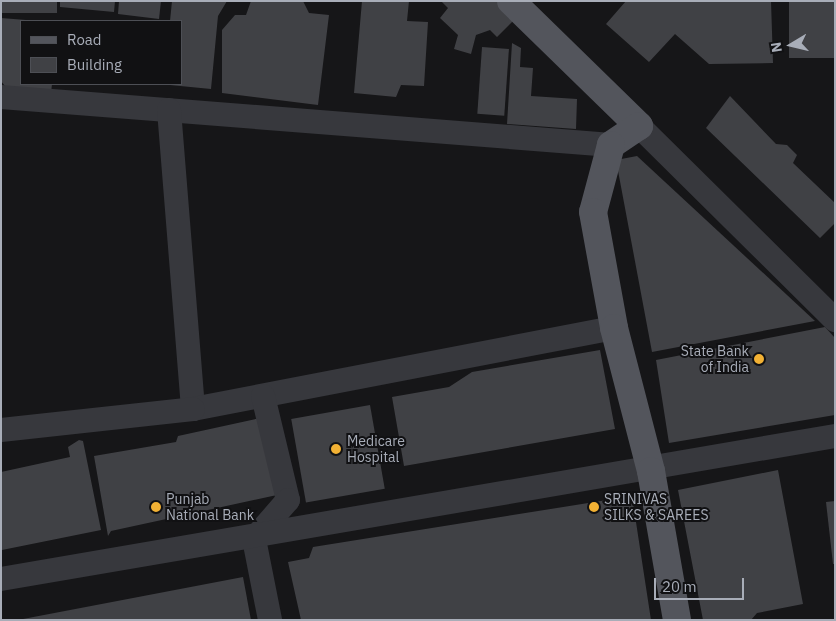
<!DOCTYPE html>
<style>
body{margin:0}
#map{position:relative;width:836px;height:621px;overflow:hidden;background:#161618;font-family:"IBM Plex Sans",sans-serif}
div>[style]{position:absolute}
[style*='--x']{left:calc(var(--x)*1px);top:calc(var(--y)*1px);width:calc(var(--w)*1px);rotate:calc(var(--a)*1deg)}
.building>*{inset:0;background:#404145;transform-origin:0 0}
.street>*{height:24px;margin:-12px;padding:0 12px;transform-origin:12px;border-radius:12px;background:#37383d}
.primary>*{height:28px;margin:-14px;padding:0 14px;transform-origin:14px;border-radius:14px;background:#53555c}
.dots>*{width:14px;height:14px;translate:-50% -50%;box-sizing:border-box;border:2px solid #111113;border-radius:50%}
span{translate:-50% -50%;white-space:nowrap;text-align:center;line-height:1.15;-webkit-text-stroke:4px #111113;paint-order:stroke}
.poi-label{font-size:14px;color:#a8adb8}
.right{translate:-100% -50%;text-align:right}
.left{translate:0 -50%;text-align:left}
.frame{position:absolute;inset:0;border:2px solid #a8adb8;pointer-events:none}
.legend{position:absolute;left:20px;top:20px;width:162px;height:65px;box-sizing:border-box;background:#111113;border:1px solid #4d4f55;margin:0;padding:6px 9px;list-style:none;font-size:15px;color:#a8adb8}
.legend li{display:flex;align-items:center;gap:10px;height:25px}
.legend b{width:25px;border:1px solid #4d4f55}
.north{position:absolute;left:766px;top:20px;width:50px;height:50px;-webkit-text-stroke:4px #111113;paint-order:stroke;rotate:261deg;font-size:14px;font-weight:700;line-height:20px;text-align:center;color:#a8adb8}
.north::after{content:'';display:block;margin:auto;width:18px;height:22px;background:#a8adb8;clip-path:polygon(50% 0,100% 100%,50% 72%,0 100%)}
.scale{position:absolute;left:654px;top:578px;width:90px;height:22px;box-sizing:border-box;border:2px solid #a8adb8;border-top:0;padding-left:6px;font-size:15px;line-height:18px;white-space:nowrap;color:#a8adb8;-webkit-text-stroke:4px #111113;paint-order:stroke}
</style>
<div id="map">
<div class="building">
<i style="left:1px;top:1px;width:56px;height:12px"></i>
<i style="clip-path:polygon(60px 1px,115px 1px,114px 12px,60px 7px)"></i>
<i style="clip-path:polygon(119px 1px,161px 1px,159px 19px,118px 14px)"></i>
<i style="clip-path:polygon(172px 1px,227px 1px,218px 16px,211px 89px,170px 85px,181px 84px,181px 21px,170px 21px)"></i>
<i style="clip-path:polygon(251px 1px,303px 1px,309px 13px,329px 15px,318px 105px,222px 93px,222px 30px,235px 15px,246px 15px)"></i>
<i style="clip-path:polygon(362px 1px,409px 1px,407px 21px,428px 22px,424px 86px,401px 85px,396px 97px,354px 93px)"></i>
<i style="clip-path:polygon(441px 1px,500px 1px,516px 18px,497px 37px,490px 30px,476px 35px,471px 54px,454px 49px,458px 35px,440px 18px,448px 8px)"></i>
<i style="clip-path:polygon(626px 1px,771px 1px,773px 63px,709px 64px,675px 34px,649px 62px,606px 24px)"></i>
<i style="left:789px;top:1px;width:46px;height:57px"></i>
<i style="clip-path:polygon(1px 18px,26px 20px,21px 21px,21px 84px,52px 84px,51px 93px,8px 90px,1px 81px)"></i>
<i style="clip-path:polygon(512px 43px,521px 48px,520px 67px,533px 68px,531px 96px,577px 99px,576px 129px,507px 124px)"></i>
<i style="left:482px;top:47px;width:27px;height:67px;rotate:4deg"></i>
<i style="clip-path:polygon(730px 96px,776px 144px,787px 145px,797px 155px,793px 163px,835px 203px,835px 223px,820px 238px,706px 128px)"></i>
<i style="clip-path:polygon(637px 156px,815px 321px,652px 352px,616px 160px)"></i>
<i style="clip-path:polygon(825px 327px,835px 338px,835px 415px,669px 443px,656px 360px)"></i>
<i style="clip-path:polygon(600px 350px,615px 429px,404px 466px,392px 397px,449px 387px,472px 372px)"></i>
<i style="left:370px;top:405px;width:85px;height:80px;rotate:80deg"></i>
<i style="clip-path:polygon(260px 418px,277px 495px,111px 531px,108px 536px,94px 456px,176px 442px,178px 436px)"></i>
<i style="clip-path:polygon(79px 440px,83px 441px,101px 530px,2px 550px,1px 472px,70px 457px,68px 447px)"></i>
<i style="clip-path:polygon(778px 470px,803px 604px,757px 613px,751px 620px,703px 620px,678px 490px)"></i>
<i style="clip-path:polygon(632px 496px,651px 620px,301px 620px,288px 562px,309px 558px,313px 547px)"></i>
<i style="clip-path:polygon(835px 501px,835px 564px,833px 564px,826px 502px)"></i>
<i style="clip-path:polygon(243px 577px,251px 620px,23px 620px,23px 619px)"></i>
</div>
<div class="street">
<i style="--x:1;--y:97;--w:612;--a:4.5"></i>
<i style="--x:169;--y:110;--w:300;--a:85.4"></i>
<i style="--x:193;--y:409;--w:429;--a:-10.9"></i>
<i style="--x:639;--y:126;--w:276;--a:44.7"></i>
<i style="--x:263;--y:396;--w:107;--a:76.5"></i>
<i style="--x:288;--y:500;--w:52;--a:131.1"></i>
<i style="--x:254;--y:539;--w:83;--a:78.8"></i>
<i style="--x:1;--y:430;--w:193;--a:-6.2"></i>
<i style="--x:1;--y:579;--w:846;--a:-9.73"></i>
</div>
<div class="primary">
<i style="--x:511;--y:1;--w:179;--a:44.3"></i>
<i style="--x:639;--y:126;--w:34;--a:146"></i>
<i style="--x:611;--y:145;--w:69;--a:105"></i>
<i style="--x:593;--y:212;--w:118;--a:79.7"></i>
<i style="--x:614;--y:328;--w:148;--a:75.5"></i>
<i style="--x:651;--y:471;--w:151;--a:80.1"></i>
</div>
<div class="dots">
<i style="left:759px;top:359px;background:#f2b134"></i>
<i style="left:336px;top:449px;background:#f2b134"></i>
<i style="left:156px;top:507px;background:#f2b134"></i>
<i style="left:594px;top:507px;background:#f2b134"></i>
</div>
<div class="poi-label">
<span class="right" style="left:749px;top:359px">State Bank<br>of India</span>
<span class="left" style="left:347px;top:449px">Medicare<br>Hospital</span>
<span class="left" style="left:166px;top:507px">Punjab<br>National Bank</span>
<span class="left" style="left:604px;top:507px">SRINIVAS<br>SILKS &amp; SAREES</span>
</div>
<div class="frame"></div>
<ul class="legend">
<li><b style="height:6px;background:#53555c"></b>Road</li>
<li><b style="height:14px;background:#404145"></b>Building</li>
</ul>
<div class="north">N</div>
<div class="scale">20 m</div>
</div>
